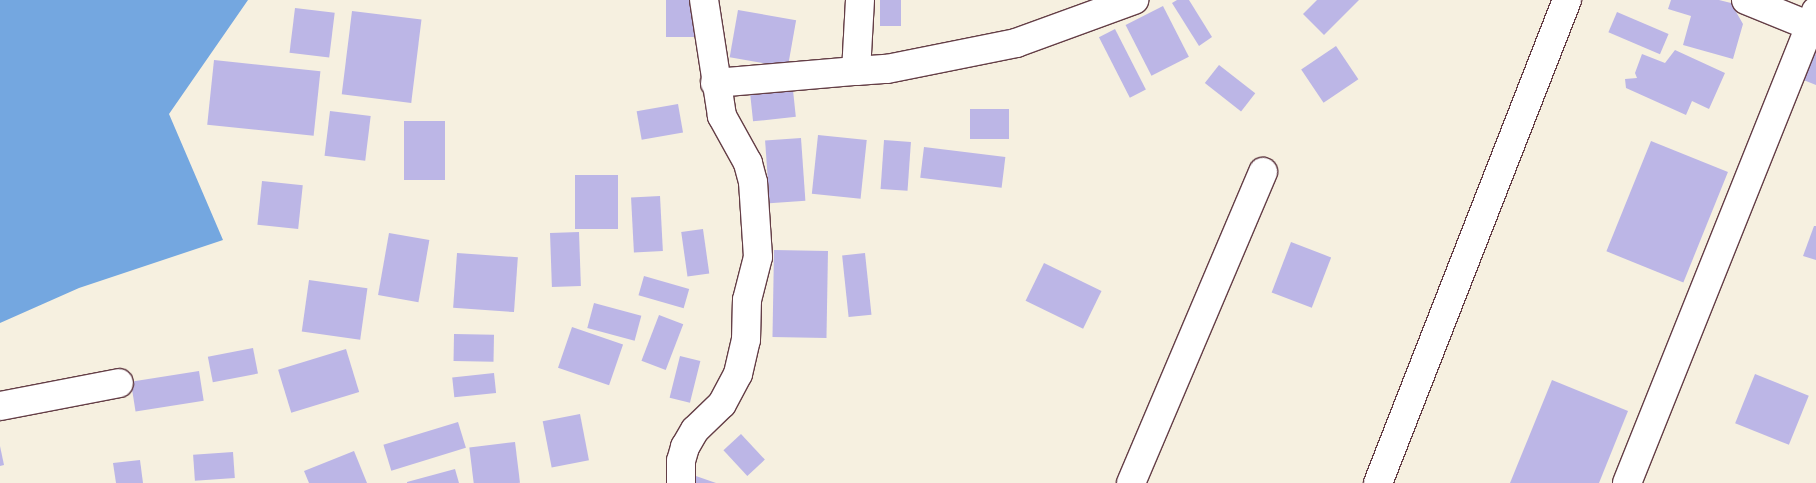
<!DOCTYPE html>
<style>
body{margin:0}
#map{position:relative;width:1816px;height:483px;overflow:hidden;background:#f6f0e0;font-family:"IM FELL Great Primer",serif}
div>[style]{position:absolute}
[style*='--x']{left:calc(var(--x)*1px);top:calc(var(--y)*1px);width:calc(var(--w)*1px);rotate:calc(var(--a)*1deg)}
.water>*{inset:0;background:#74a7e0}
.building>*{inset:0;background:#bcb6e6;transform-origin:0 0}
.roads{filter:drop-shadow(1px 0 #643e46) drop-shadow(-1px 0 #643e46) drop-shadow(0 1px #643e46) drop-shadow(0 -1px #643e46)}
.minor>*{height:28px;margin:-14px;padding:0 14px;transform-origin:14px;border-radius:14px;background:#fff}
span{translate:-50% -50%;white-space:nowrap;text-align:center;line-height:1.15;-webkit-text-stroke:5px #fff;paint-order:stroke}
</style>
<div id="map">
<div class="water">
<i style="clip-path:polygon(0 0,248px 0,169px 114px,223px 240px,79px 288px,0 323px)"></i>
</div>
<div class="building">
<i style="left:666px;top:0;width:36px;height:37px"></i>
<i style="left:880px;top:0;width:21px;height:26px"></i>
<i style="clip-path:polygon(1177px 0,1189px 0,1212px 37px,1199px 46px,1172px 3px)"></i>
<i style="clip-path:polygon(1317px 0,1359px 0,1324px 35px,1303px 14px)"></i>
<i style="clip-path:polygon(1671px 0,1719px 0,1731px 3px,1743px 24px,1733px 59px,1683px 45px,1691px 16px,1668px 9px)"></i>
<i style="left:1163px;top:6px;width:57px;height:42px;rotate:63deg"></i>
<i style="left:295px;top:8px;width:40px;height:45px;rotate:7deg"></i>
<i style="left:738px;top:10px;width:59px;height:48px;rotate:10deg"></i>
<i style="left:352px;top:11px;width:70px;height:84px;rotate:7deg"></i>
<i style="left:1617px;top:12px;width:56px;height:22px;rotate:23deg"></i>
<i style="clip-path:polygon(1816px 26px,1816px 85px,1796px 77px)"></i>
<i style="left:1115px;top:29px;width:68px;height:18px;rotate:63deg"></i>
<i style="left:1336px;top:46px;width:40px;height:42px;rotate:56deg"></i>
<i style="clip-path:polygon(1675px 50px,1725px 73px,1709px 109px,1692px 101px,1686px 115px,1626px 88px,1625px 79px,1637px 78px,1635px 73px,1642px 54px,1665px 63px)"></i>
<i style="left:214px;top:60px;width:107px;height:65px;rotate:6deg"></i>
<i style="left:1219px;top:65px;width:46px;height:23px;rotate:38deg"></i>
<i style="left:793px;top:90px;width:27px;height:43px;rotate:84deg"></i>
<i style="left:678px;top:104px;width:29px;height:42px;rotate:80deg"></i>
<i style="left:970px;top:109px;width:39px;height:30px"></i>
<i style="left:330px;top:111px;width:41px;height:45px;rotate:7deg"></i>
<i style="left:404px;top:121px;width:41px;height:59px"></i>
<i style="left:818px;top:135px;width:49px;height:59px;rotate:6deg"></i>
<i style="left:801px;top:138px;width:63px;height:36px;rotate:86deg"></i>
<i style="left:884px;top:140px;width:27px;height:49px;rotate:4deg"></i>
<i style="left:1651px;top:141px;width:83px;height:119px;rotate:22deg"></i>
<i style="left:924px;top:147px;width:82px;height:31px;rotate:7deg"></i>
<i style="left:575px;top:175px;width:43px;height:54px"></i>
<i style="left:262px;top:181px;width:41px;height:44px;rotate:6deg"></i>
<i style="left:660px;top:196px;width:55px;height:29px;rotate:87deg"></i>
<i style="clip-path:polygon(1814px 226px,1816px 226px,1816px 260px,1803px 256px)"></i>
<i style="left:703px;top:229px;width:45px;height:22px;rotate:82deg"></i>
<i style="left:579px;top:232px;width:54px;height:29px;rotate:88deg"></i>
<i style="left:389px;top:233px;width:41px;height:63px;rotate:10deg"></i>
<i style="left:1291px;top:242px;width:43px;height:54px;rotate:21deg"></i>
<i style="left:774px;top:250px;width:54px;height:87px;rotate:1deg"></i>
<i style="left:457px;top:253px;width:61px;height:55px;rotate:4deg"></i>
<i style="left:865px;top:253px;width:62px;height:23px;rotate:84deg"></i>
<i style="left:1044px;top:263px;width:64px;height:42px;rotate:26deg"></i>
<i style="left:644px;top:276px;width:47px;height:20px;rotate:16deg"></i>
<i style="left:309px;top:280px;width:59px;height:52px;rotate:8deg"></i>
<i style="left:594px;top:303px;width:49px;height:26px;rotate:15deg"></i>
<i style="left:659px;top:315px;width:26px;height:49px;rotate:21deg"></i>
<i style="left:572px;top:327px;width:54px;height:43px;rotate:19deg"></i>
<i style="left:454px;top:334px;width:40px;height:27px;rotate:1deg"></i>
<i style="left:253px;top:348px;width:26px;height:46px;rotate:79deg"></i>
<i style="left:346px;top:349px;width:45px;height:71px;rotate:73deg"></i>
<i style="left:680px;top:356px;width:21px;height:43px;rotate:14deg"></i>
<i style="left:199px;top:371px;width:30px;height:69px;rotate:81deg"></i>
<i style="left:494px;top:373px;width:20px;height:42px;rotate:84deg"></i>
<i style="left:1755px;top:374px;width:58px;height:53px;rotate:22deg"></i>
<i style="clip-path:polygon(1552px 380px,1628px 411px,1599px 483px,1510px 483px)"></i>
<i style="left:580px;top:414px;width:47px;height:38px;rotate:79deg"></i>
<i style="left:458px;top:422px;width:27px;height:78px;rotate:73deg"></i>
<i style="left:741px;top:434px;width:35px;height:24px;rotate:47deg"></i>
<i style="left:515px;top:442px;width:41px;height:46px;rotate:83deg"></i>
<i style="clip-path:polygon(0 446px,4px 465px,0 466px)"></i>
<i style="clip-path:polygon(354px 451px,367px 483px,309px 483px,304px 471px)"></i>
<i style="left:233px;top:452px;width:26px;height:40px;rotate:86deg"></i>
<i style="clip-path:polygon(140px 460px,143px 483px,116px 483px,113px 463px)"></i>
<i style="clip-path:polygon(455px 469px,459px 483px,407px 483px,407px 482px)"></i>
<i style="clip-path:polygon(693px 475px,716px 483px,691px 483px)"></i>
</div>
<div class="roads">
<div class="minor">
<i style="--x:860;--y:0;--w:71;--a:93.2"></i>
<i style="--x:856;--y:71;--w:31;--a:-4"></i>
<i style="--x:887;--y:69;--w:132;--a:-11.4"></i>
<i style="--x:1016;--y:43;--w:126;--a:-20"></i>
<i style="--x:1746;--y:0;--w:69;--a:22.1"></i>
<i style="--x:715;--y:83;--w:142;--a:-4.9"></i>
<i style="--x:0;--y:406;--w:121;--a:-10.9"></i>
<i style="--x:681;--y:483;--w:22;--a:-90"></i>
<i style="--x:681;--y:461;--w:15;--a:-74"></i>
<i style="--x:685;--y:447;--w:20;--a:-60"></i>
<i style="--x:695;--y:430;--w:37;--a:-44"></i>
<i style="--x:722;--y:404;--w:34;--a:-62"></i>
<i style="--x:738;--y:374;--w:35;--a:-77"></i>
<i style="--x:746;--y:340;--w:40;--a:-88.6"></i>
<i style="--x:747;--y:300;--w:44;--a:-75.7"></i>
<i style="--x:758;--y:257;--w:75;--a:-93.8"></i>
<i style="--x:753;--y:182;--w:20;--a:-105"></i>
<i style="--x:748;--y:163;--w:54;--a:-119"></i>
<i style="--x:722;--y:116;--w:117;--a:-98.8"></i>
<i style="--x:1131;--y:483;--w:338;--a:-67"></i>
<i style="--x:1378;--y:483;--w:519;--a:-68.63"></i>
<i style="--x:1627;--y:483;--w:508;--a:-68.18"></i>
</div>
</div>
</div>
